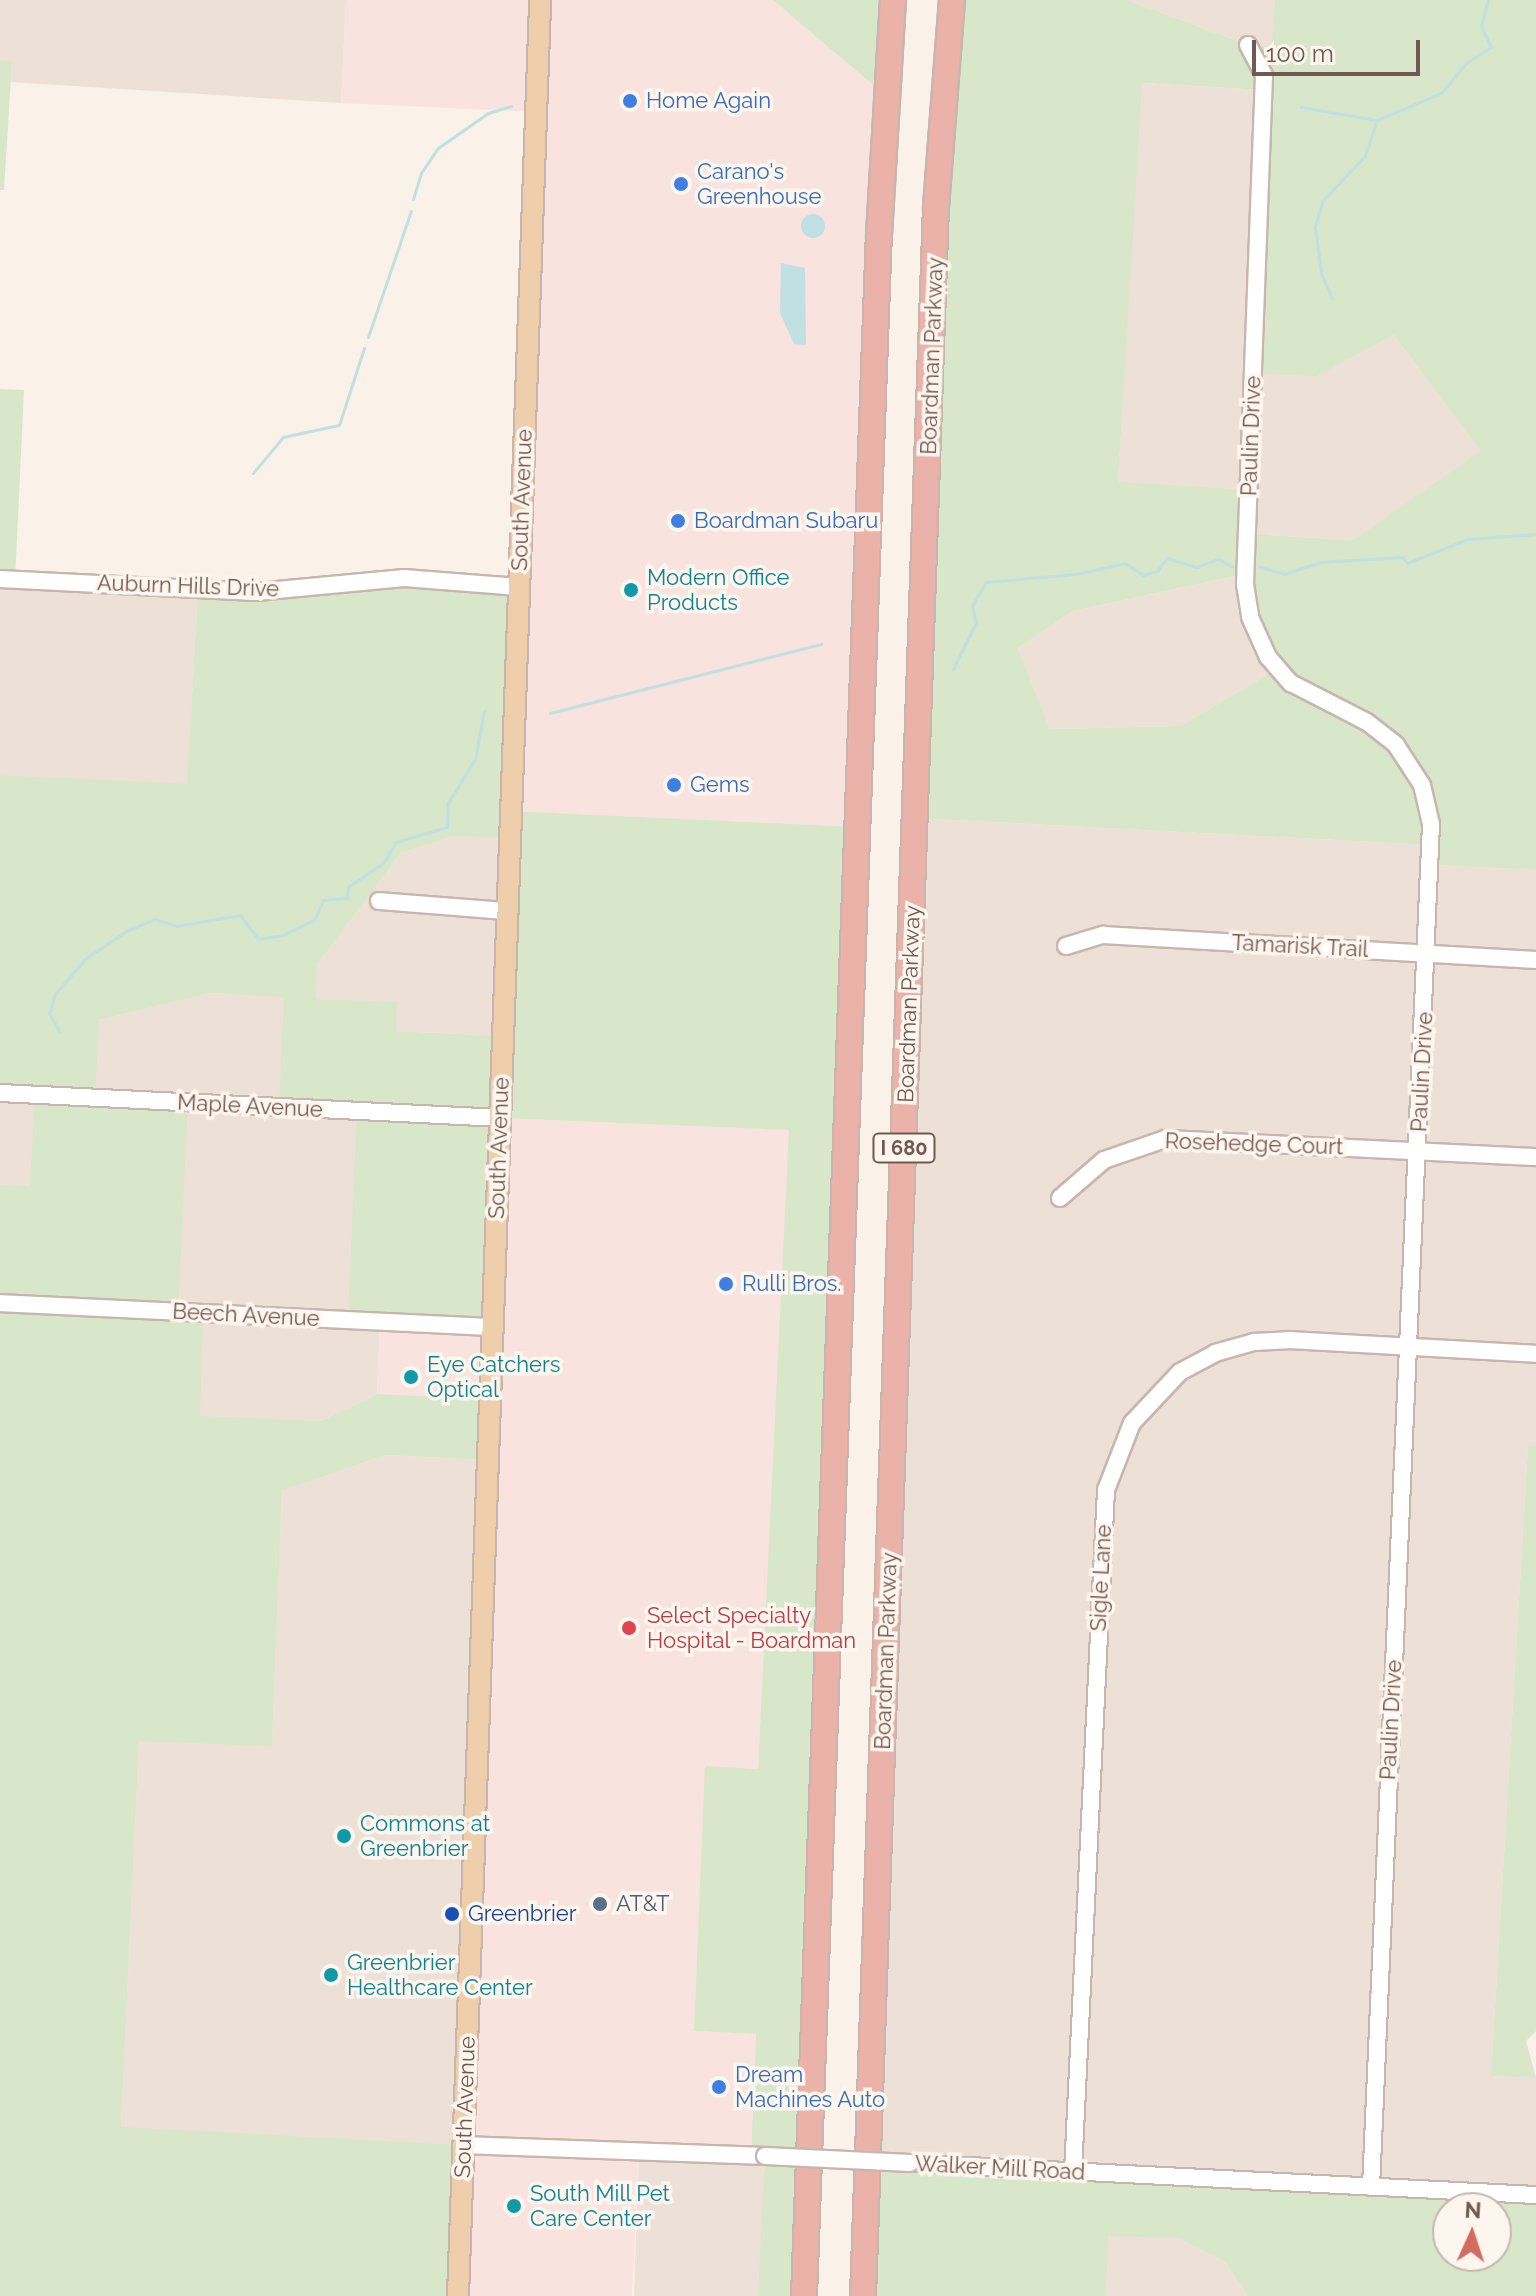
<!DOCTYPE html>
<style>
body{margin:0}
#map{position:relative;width:1536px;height:2296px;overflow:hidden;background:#faf1e9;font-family:Raleway,sans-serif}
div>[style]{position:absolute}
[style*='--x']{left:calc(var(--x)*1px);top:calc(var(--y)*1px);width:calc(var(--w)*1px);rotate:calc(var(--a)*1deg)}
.residential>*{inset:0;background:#ede0d6;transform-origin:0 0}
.commercial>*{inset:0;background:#f8e3df}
.green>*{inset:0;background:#d8e6c9}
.water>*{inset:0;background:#c0e0e1}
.round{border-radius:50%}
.stream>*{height:3px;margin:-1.5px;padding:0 1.5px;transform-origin:1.5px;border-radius:1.5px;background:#c0e0e1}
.roads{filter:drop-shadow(2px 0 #c8b6ae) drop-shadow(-2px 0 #c8b6ae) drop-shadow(0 2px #c8b6ae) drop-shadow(0 -2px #c8b6ae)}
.minor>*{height:16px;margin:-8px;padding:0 8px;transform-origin:8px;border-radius:8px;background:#fff}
.major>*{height:20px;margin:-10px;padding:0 10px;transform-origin:10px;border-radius:10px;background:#efceab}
.highway>*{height:24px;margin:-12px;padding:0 12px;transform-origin:12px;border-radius:12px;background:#ebb2a9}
.bridges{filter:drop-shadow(2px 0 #c8b6ae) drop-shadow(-2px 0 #c8b6ae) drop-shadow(0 2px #c8b6ae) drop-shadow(0 -2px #c8b6ae)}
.minor-bridge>*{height:16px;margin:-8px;padding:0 8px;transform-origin:8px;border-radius:8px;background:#fff}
.dots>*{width:22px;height:22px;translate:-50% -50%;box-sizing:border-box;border:4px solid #fdf6ef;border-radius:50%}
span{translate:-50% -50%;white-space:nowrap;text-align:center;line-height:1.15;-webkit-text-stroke:7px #fdf6ef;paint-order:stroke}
.shield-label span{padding:2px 6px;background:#fdf6ef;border:2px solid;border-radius:6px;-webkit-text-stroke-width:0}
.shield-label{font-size:20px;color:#715850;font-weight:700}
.shop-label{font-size:22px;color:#366cbe}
.left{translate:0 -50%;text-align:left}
.street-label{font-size:22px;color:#715850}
.culture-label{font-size:22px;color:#0d838f}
.health-label{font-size:22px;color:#be3a42}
.service-label{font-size:22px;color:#4e5e75}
.transit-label{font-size:22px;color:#164399}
.north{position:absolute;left:1432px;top:2192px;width:80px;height:80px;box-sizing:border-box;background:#fdf6ef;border:2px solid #c5b7af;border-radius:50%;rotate:3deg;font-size:22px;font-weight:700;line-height:32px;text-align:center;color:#715850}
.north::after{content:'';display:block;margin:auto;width:28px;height:36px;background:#d36b5f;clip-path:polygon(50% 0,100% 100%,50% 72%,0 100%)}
.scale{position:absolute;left:1252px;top:40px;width:168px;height:36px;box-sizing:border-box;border:4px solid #715850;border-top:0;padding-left:10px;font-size:24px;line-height:28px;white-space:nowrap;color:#715850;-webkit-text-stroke:6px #fdf6ef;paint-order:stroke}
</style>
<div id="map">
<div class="residential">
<i style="clip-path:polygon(0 0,346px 0,341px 103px,11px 82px,12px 62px,0 61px)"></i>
<i style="clip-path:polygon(1127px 0,1275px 0,1273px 46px,1248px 45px)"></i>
<i style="clip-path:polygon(1141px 83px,1263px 90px,1318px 376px,1394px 335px,1482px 452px,1355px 540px,1247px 534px,1118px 482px)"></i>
<i style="clip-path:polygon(1246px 574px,1277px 669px,1181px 726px,1050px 729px,1018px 648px,1073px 611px)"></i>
<i style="left:0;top:579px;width:198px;height:196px;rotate:3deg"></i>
<i style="clip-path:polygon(916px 818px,1432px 845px,1431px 865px,1536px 870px,1536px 1446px,1528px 1446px,1491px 2076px,1536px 2078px,1536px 2195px,868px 2161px)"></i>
<i style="clip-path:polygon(453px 836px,510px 837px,503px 1036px,395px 1031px,397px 1003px,316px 999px,317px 965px,401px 853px)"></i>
<i style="clip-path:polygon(211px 993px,284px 996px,500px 1118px,380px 1322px,377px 1394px,321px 1421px,199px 1417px,0 1303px,0 1093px,99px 1020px)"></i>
<i style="clip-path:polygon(385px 1455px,488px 1460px,463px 2145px,121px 2128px,139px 1740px,272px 1745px,282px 1491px)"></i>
<i style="left:639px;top:2151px;width:126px;height:145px;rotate:2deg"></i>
<i style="clip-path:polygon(1107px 2235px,1177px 2238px,1225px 2262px,1248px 2296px,1106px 2296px)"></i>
</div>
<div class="commercial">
<i style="clip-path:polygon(346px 0,773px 0,886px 96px,857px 827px,511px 811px,536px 112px,341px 103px)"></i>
<i style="clip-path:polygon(500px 1118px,790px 1130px,758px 1769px,706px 1767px,694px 2031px,756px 2034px,751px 2156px,639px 2151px,632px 2296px,458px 2296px,489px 1399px,377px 1394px,380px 1322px)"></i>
</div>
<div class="green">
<i style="clip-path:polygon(773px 0,893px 0,886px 96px)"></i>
<i style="clip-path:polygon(evenodd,952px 0,1127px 0,1248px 45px,1272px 46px,1275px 0,1536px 0,1536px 870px,1431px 865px,1431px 845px,916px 818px,952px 0,1142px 83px,1263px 90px,1253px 374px,1318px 376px,1394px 335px,1481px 451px,1354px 540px,1248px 534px,1249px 490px,1118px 482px,1142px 83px,952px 0,1245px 574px,1246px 594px,1277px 669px,1181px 726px,1050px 729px,1018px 648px,1073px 611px,1245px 574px)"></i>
<i style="clip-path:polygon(0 61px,12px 61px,4px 190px,0 190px)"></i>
<i style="clip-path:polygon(0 389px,24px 390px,15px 580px,0 579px)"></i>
<i style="clip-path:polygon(evenodd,404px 578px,519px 587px,511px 811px,857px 827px,804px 2296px,758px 2296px,765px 2157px,751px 2156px,756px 2034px,694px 2031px,705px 1766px,758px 1769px,789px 1130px,500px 1118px,492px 1327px,348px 1320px,357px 1111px,279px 1107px,284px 997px,211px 993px,99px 1020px,95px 1097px,188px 1102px,178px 1311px,203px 1313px,200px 1416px,321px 1421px,377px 1394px,490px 1399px,488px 1460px,385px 1455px,282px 1491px,272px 1746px,139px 1741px,121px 2127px,463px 2145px,458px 2296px,0 2296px,0 1185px,30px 1186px,35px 1095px,0 1093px,0 775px,187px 784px,198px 589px,404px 578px,453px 836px,510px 838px,503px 1036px,396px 1031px,397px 1002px,316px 999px,317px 965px,401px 853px,453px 836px)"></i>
<i style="clip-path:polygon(1528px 1446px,1536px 1446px,1536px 2031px,1526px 2041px,1536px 2078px,1491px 2076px)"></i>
<i style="clip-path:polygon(evenodd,868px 2161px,1536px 2195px,1536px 2296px,1248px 2296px,1225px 2262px,1177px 2238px,1108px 2236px,1106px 2296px,863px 2296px,868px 2161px,1448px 2208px,1496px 2208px,1496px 2256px,1448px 2256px,1448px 2208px)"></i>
</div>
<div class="water">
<i class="round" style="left:801px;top:214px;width:24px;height:24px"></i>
<i style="clip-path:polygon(781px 263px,805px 268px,806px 345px,794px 344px,780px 313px)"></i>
</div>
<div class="stream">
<i style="--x:1301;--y:107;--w:77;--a:9.7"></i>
<i style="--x:1377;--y:120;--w:69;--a:-22.9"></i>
<i style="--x:1441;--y:93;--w:39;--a:-50"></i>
<i style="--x:1466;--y:63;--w:30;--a:-33"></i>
<i style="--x:1491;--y:47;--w:23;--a:-115"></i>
<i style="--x:1481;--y:26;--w:27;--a:-75"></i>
<i style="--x:413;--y:199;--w:27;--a:-73"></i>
<i style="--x:421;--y:173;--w:30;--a:-56"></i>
<i style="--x:438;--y:148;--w:61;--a:-35"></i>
<i style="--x:488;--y:113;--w:24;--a:-17"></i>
<i style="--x:1332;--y:298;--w:27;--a:-114"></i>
<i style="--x:1321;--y:273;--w:47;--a:-97.3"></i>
<i style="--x:1315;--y:226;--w:27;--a:-73"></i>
<i style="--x:1323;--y:200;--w:61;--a:-46.3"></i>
<i style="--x:1365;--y:156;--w:38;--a:-72"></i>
<i style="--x:368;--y:337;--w:133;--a:-71.2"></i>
<i style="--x:253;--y:473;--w:47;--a:-50.2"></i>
<i style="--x:283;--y:437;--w:57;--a:-12.1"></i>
<i style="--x:339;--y:425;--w:81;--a:-72"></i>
<i style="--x:1260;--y:567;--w:25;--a:16"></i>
<i style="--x:1284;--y:574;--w:38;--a:-18"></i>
<i style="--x:1320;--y:562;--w:82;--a:-3.5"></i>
<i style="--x:1402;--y:557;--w:8;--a:50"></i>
<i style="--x:1407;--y:563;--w:66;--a:-21.5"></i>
<i style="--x:1468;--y:539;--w:68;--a:-4.2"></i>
<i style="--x:953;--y:669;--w:52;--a:-63.9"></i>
<i style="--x:976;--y:622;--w:16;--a:-104"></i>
<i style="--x:972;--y:606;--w:28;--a:-60"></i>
<i style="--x:986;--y:582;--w:90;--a:-5.1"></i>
<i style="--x:1076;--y:574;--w:50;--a:-12.7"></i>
<i style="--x:1125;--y:563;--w:22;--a:34"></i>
<i style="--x:1143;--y:575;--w:15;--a:-16"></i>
<i style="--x:1157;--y:571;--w:16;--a:-52"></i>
<i style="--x:1167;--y:558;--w:31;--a:17"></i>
<i style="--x:1197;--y:567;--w:22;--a:-21"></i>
<i style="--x:1218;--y:559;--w:16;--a:27"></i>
<i style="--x:550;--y:713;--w:280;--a:-14.3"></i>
<i style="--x:59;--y:1031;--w:21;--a:-119"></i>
<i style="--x:49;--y:1013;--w:20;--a:-72"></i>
<i style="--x:55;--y:994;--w:46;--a:-49.4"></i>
<i style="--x:85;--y:959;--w:50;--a:-34.3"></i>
<i style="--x:126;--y:931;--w:30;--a:-23"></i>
<i style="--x:154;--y:919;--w:24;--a:17"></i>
<i style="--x:177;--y:926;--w:64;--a:-9.9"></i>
<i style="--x:240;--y:915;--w:30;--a:53"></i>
<i style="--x:258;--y:939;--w:25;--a:-9"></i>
<i style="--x:283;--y:935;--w:34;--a:-26"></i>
<i style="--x:314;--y:920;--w:22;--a:-66"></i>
<i style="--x:323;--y:900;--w:24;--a:-5"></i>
<i style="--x:347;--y:898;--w:11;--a:-85"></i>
<i style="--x:348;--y:887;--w:42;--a:-34.4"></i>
<i style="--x:383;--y:863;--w:25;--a:-58"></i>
<i style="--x:396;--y:842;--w:53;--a:-16.4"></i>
<i style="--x:447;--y:827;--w:24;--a:-88"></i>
<i style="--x:448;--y:803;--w:52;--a:-58.5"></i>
<i style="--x:475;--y:759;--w:49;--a:-79.4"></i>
</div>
<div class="roads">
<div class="minor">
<i style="--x:1248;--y:45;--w:34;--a:62"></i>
<i style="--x:1264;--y:75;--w:509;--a:92.14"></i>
<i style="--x:1245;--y:584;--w:33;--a:81"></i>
<i style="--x:1250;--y:617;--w:44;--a:65.8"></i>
<i style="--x:1268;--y:657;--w:35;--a:49"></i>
<i style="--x:1291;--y:683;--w:85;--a:27.2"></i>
<i style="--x:1367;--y:722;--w:37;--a:38"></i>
<i style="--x:1396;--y:745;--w:48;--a:57"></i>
<i style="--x:1422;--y:785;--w:40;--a:77"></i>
<i style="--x:1431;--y:824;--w:1364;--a:92.52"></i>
<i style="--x:0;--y:579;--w:256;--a:2.9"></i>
<i style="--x:256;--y:592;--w:149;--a:-5.4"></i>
<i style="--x:404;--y:578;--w:115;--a:4.5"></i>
<i style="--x:379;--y:901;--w:128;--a:4.5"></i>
<i style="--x:1066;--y:946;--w:39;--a:-17"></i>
<i style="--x:1103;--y:935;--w:434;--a:3.3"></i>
<i style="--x:0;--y:1093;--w:501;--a:2.86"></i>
<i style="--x:1060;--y:1198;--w:58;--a:-40.8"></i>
<i style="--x:1104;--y:1160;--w:65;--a:-19"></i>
<i style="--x:1165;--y:1139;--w:371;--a:2.8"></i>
<i style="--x:0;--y:1303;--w:493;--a:2.8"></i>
<i style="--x:463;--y:2145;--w:302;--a:2.1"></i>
<i style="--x:910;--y:2163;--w:627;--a:2.93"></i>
<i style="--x:1073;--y:2172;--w:683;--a:-87.23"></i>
<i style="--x:1106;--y:1490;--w:72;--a:-68.8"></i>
<i style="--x:1132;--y:1423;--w:70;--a:-46.7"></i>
<i style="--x:1180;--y:1372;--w:40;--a:-28"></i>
<i style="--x:1215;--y:1353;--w:41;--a:-15.8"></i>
<i style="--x:1254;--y:1342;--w:34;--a:-3"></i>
<i style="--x:1288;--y:1340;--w:248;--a:3.2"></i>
</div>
<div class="major">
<i style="--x:458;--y:2296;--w:2297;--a:-87.95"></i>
</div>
<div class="highway">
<i style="--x:804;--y:2296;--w:2062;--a:-87.92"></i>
<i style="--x:879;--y:235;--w:235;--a:-86.6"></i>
<i style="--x:863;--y:2296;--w:2090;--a:-88"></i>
<i style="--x:936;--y:207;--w:208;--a:-85.6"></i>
</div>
</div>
<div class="bridges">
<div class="minor-bridge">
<i style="--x:765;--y:2156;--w:145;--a:2.8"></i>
</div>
</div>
<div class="dots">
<i style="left:630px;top:101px;background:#3f7fe0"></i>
<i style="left:681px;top:184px;background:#3f7fe0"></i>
<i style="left:678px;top:521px;background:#3f7fe0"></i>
<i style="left:631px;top:590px;background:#0f9aa8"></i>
<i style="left:674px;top:785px;background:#3f7fe0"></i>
<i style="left:726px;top:1284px;background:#3f7fe0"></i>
<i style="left:411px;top:1377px;background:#0f9aa8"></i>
<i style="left:629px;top:1628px;background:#e0444e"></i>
<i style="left:344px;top:1836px;background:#0f9aa8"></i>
<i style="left:600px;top:1904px;background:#5c6f8a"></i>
<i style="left:452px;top:1914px;background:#1a4fb4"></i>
<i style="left:331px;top:1975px;background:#0f9aa8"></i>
<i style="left:719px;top:2087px;background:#3f7fe0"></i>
<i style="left:514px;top:2206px;background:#0f9aa8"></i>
</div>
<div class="shield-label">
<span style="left:904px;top:1148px">I 680</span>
</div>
<div class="shop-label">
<span class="left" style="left:646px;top:101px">Home Again</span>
<span class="left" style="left:697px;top:184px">Carano's<br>Greenhouse</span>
<span class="left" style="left:694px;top:521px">Boardman Subaru</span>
<span class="left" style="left:690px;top:785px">Gems</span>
<span class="left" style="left:742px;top:1284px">Rulli Bros.</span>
<span class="left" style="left:735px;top:2087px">Dream<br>Machines Auto</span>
</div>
<div class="street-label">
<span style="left:932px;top:356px;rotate:-88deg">Boardman Parkway</span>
<span style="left:1251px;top:436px;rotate:-88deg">Paulin Drive</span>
<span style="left:522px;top:500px;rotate:-88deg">South Avenue</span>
<span style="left:188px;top:586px;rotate:2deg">Auburn Hills Drive</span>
<span style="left:1300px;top:946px;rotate:3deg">Tamarisk Trail</span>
<span style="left:909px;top:1004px;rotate:-88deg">Boardman Parkway</span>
<span style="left:1422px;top:1072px;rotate:-87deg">Paulin Drive</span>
<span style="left:250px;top:1106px;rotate:3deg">Maple Avenue</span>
<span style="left:1254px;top:1144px;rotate:2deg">Rosehedge Court</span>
<span style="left:499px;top:1148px;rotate:-88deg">South Avenue</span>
<span style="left:246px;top:1315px;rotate:3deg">Beech Avenue</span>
<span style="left:1101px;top:1578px;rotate:-87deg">Sigle Lane</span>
<span style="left:886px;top:1651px;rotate:-88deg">Boardman Parkway</span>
<span style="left:1391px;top:1720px;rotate:-87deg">Paulin Drive</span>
<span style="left:465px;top:2107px;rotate:-88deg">South Avenue</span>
<span style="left:1000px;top:2168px;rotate:3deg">Walker Mill Road</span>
</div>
<div class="culture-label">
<span class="left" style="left:647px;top:590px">Modern Office<br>Products</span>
<span class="left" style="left:427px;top:1377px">Eye Catchers<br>Optical</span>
<span class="left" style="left:360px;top:1836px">Commons at<br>Greenbrier</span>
<span class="left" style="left:347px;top:1975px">Greenbrier<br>Healthcare Center</span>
<span class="left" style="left:530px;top:2206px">South Mill Pet<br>Care Center</span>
</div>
<div class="health-label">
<span class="left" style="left:647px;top:1628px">Select Specialty<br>Hospital - Boardman</span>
</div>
<div class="service-label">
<span class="left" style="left:616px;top:1904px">AT&amp;T</span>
</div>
<div class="transit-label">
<span class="left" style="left:468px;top:1914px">Greenbrier</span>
</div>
<div class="north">N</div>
<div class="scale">100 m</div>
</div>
